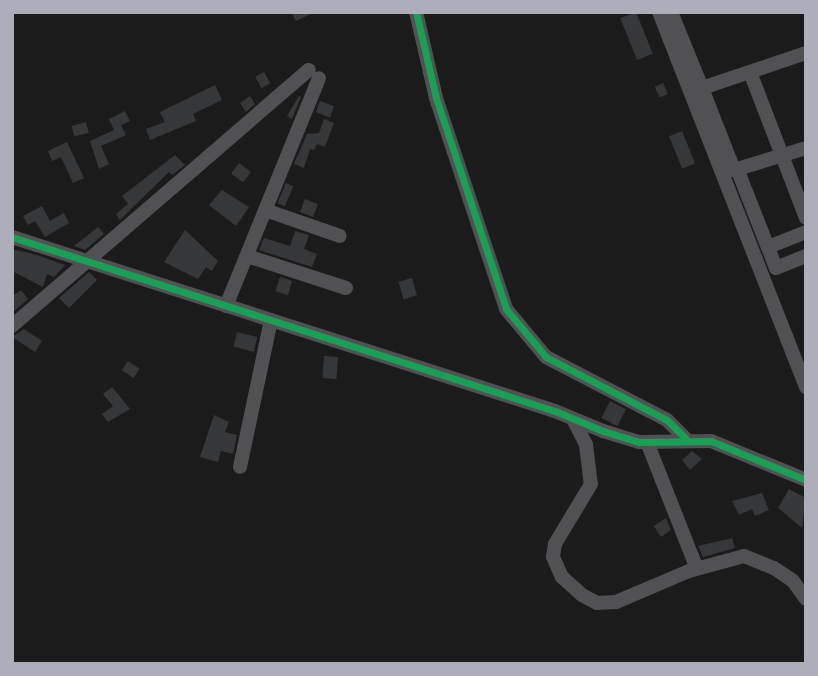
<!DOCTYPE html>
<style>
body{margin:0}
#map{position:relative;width:818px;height:676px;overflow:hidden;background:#1b1b1b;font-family:"Varela Round",sans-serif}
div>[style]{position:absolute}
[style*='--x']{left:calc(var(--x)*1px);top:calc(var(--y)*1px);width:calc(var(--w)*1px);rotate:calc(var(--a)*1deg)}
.building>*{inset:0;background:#363739;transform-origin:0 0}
.minor>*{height:14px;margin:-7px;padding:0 7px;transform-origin:7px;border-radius:7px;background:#515154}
.cycleway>*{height:7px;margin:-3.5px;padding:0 3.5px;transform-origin:3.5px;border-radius:3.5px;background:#1a9f57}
span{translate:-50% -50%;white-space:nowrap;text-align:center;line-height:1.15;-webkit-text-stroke:6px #151417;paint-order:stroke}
.frame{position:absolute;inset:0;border:14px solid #adaeba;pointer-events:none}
</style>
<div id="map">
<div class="building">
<i style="clip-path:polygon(291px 12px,315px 12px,296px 21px)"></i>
<i style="left:636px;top:12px;width:45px;height:17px;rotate:68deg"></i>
<i style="left:264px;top:72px;width:13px;height:10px;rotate:61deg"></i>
<i style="left:663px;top:83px;width:12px;height:9px;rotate:66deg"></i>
<i style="clip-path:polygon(215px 85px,222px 100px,193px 114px,196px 121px,150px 140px,146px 129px,165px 122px,160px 112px)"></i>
<i style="clip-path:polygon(250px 96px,255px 104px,246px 112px,240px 103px)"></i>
<i style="clip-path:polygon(299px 96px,301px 97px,292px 119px,287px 116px)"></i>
<i style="left:320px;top:101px;width:15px;height:12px;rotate:20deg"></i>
<i style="clip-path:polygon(125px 111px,130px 121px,121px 125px,126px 135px,101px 146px,109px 164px,99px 169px,90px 141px,114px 130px,109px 119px)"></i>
<i style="clip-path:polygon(324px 119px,334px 123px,325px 147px,317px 144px,314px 150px,310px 149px,304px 168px,294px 164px,307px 134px,319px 133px)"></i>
<i style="left:86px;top:122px;width:11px;height:15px;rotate:75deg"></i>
<i style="left:682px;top:131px;width:35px;height:14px;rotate:68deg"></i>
<i style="clip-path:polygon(67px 142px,84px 178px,73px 183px,61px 157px,52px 161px,48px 151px)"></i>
<i style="clip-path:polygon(175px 155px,185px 165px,172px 175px,169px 172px,120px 220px,116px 214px,128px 204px,122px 196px)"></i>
<i style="left:239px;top:163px;width:15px;height:13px;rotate:37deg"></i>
<i style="left:286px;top:183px;width:8px;height:22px;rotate:23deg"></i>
<i style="clip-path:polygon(222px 190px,249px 207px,236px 226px,209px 205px)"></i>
<i style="left:305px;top:199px;width:14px;height:14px;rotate:21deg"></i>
<i style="clip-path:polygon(42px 206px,50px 221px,64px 213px,69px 223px,45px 237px,35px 221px,28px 225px,23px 216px)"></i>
<i style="clip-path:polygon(98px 227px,104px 234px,85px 250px,74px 246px)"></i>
<i style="clip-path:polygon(185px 230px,218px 261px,212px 271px,206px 267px,198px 279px,164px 262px)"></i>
<i style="clip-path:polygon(295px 231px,309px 235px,304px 249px,317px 254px,312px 267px,259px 250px,264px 238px,290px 246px)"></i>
<i style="clip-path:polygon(12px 249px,37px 255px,65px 265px,54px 277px,47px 274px,43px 287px,12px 271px)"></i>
<i style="clip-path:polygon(89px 272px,97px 280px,69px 308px,59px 298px)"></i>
<i style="left:280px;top:277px;width:13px;height:15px;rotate:18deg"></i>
<i style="left:412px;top:278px;width:18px;height:14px;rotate:74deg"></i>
<i style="clip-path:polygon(21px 290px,28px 299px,12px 313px,12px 296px)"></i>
<i style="clip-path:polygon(24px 329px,42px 341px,35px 352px,12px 337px)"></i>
<i style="left:237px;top:332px;width:21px;height:15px;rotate:14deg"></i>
<i style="left:324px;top:356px;width:14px;height:22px;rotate:4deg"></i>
<i style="left:128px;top:361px;width:14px;height:11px;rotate:34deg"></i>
<i style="clip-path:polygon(112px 387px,130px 409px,108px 422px,102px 414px,113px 406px,103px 394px)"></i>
<i style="left:610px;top:401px;width:18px;height:19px;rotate:27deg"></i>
<i style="clip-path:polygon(214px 415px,229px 422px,225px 432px,237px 435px,233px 454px,221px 451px,218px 462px,200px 457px)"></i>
<i style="clip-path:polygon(692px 451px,702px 459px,690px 470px,682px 460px)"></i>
<i style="clip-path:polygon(789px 489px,806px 498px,802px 528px,778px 508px)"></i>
<i style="clip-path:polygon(762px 493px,769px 510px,755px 516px,752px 509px,739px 515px,732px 501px)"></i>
<i style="clip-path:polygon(666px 518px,671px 530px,661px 537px,654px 526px)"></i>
<i style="clip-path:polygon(732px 538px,735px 548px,703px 557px,698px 546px)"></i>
</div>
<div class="minor">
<i style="--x:416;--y:12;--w:88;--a:76.9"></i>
<i style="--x:436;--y:98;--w:222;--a:71.6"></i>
<i style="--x:506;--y:309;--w:62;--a:50.2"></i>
<i style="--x:546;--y:357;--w:136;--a:27.5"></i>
<i style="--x:667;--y:420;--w:27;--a:45"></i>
<i style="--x:659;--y:12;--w:403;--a:68.6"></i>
<i style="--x:671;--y:12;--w:82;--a:67.8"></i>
<i style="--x:702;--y:88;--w:110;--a:-18.6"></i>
<i style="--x:750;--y:72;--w:156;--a:69"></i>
<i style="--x:702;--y:88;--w:88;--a:68.7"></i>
<i style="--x:734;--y:170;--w:75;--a:-17"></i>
<i style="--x:738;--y:171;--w:104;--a:68.6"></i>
<i style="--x:776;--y:268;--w:32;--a:-22"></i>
<i style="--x:265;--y:210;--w:79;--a:19.1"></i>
<i style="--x:12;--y:237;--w:570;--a:17.77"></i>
<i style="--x:555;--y:411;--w:52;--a:22.6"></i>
<i style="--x:603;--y:431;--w:38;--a:17"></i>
<i style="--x:639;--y:442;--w:72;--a:-0.8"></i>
<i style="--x:711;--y:441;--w:103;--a:22.3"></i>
<i style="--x:768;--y:247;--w:41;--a:-21.5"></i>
<i style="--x:247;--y:256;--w:104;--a:17.9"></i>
<i style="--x:226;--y:306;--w:246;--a:-67.8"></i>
<i style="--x:12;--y:326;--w:392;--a:-40.8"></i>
<i style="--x:573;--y:419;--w:29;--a:63"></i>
<i style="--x:586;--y:445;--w:39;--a:83"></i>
<i style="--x:591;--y:484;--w:70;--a:121"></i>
<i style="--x:555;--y:544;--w:13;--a:99"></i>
<i style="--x:553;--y:557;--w:22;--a:66"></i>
<i style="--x:562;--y:577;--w:27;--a:42"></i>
<i style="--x:582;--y:595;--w:17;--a:28"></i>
<i style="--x:597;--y:603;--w:19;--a:-3"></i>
<i style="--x:616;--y:602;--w:79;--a:-23"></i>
<i style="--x:689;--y:571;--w:57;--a:-15.3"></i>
<i style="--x:744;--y:556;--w:32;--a:22"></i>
<i style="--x:774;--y:568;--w:23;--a:34"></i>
<i style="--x:793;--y:581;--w:22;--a:54"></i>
<i style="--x:647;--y:442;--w:136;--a:68.5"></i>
<i style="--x:240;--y:467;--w:150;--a:-78.1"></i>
</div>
<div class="cycleway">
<i style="--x:416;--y:12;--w:88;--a:76.9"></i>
<i style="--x:436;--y:98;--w:222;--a:71.6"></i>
<i style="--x:506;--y:309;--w:62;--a:50.2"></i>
<i style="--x:546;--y:357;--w:136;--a:27.5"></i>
<i style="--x:667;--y:420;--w:27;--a:45"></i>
<i style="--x:12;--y:237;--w:570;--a:17.77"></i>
<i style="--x:555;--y:411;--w:52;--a:22.6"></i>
<i style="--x:603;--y:431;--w:38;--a:17"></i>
<i style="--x:639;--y:442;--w:72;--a:-0.8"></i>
<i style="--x:711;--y:441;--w:103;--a:22.3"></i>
</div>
<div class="frame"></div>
</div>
